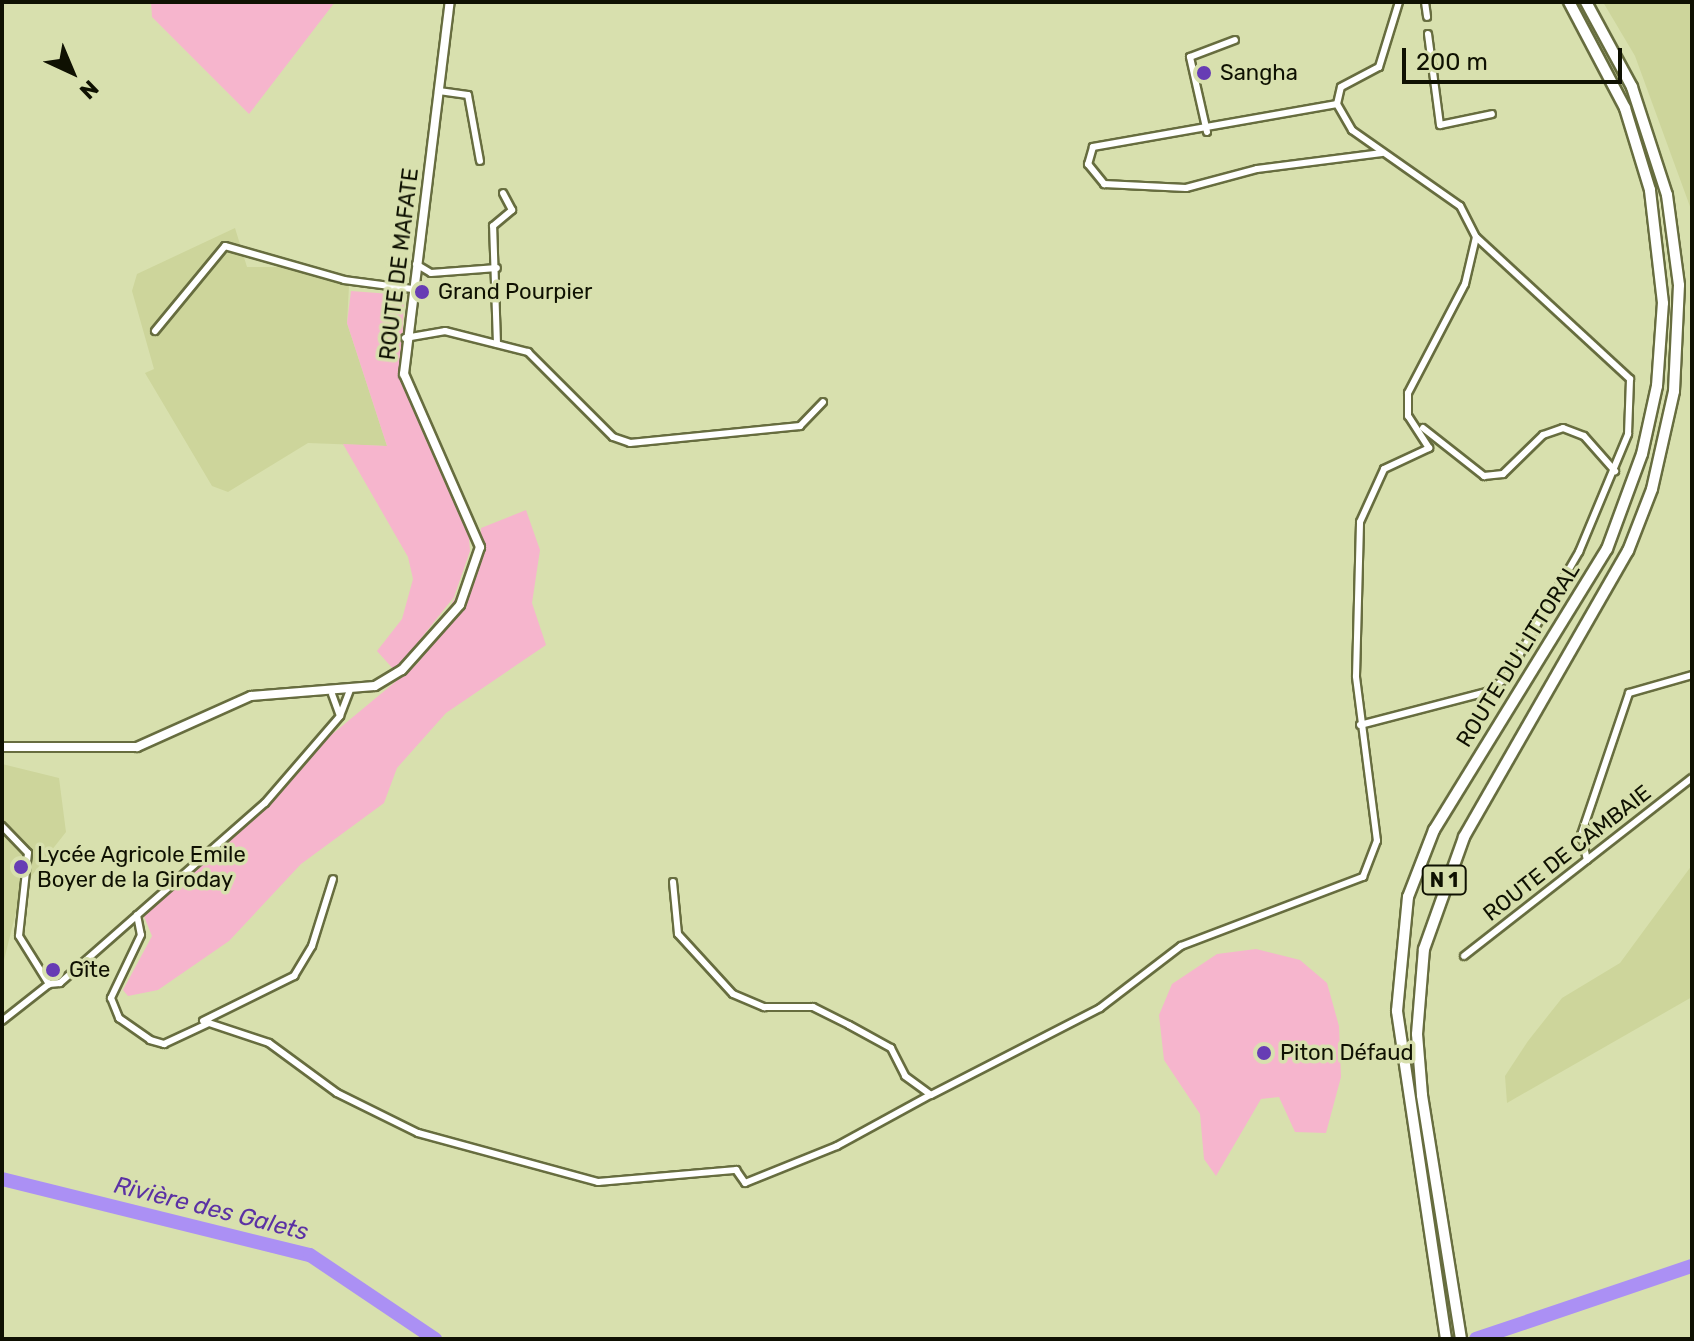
<!DOCTYPE html>
<meta charset="utf-8">
<style>
body{margin:0}
#map{position:relative;width:1694px;height:1341px;overflow:hidden;background:#d8e0ae;font-family:Rubik,sans-serif}
div>[style]{position:absolute}
[style*='--x']{left:calc(var(--x)*1px);top:calc(var(--y)*1px);width:calc(var(--w)*1px);rotate:calc(var(--a)*1deg)}
.built>*{inset:0;background:#cdd59b}
.green>*{inset:0;background:#f6b5cd}
.river>*{height:14px;margin:-7px;padding:0 7px;transform-origin:7px;border-radius:7px;background:#ab90f4}
.roads{filter:drop-shadow(2px 0 #676d3f) drop-shadow(-2px 0 #676d3f) drop-shadow(0 2px #676d3f) drop-shadow(0 -2px #676d3f)}
.minor>*{height:6px;margin:-3px;padding:0 3px;transform-origin:3px;border-radius:3px;background:#fff}
.secondary>*{height:8px;margin:-4px;padding:0 4px;transform-origin:4px;border-radius:4px;background:#fff}
.trunk>*{height:10px;margin:-5px;padding:0 5px;transform-origin:5px;border-radius:5px;background:#fff}
.dots>*{width:22px;height:22px;translate:-50% -50%;box-sizing:border-box;border:4px solid #d8e0ae;border-radius:50%}
span{translate:-50% -50%;white-space:nowrap;text-align:center;line-height:1.15;-webkit-text-stroke:7px #d8e0ae;paint-order:stroke}
.shield-label span{padding:2px 6px;background:#d8e0ae;border:2px solid;border-radius:6px;-webkit-text-stroke-width:0}
.shield-label{font-size:20px;color:#0f1102;font-weight:700}
.poi-label{font-size:22px;color:#0f1102}
.left{translate:0 -50%;text-align:left}
.street-label{font-size:22px;color:#0f1102}
.water-label{font-size:24px;color:#5b31a4;font-style:italic}
.frame{position:absolute;inset:0;border:4px solid #0f1102;pointer-events:none}
.north{position:absolute;left:32px;top:32px;width:80px;height:80px;-webkit-text-stroke:6px #d8e0ae;paint-order:stroke;rotate:136deg;font-size:22px;font-weight:700;line-height:32px;text-align:center;color:#0f1102}
.north::after{content:'';display:block;margin:auto;width:28px;height:36px;background:#0f1102;clip-path:polygon(50% 0,100% 100%,50% 72%,0 100%)}
.scale{position:absolute;left:1402px;top:48px;width:220px;height:36px;box-sizing:border-box;border:4px solid #0f1102;border-top:0;padding-left:10px;font-size:24px;line-height:28px;white-space:nowrap;color:#0f1102;-webkit-text-stroke:6px #d8e0ae;paint-order:stroke}
</style>
<div id="map">
<div class="built">
<i style="clip-path:polygon(1603px 2px,1692px 2px,1692px 212px,1635px 56px)"></i>
<i style="clip-path:polygon(235px 228px,247px 267px,292px 267px,349px 286px,347px 323px,387px 446px,308px 443px,228px 492px,212px 486px,145px 373px,154px 369px,132px 291px,137px 274px)"></i>
<i style="clip-path:polygon(2px 764px,59px 778px,66px 832px,22px 888px,2px 968px)"></i>
<i style="clip-path:polygon(1692px 865px,1692px 997px,1507px 1103px,1505px 1076px,1528px 1041px,1562px 998px,1620px 963px)"></i>
</div>
<div class="green">
<i style="clip-path:polygon(151px 2px,335px 2px,249px 114px,152px 17px)"></i>
<i style="clip-path:polygon(351px 291px,404px 295px,401px 378px,468px 526px,470px 551px,454px 597px,395px 671px,377px 651px,402px 619px,413px 579px,408px 557px,343px 444px,387px 446px,347px 323px)"></i>
<i style="clip-path:polygon(526px 510px,540px 550px,532px 603px,546px 645px,446px 713px,397px 768px,384px 803px,301px 864px,229px 941px,158px 990px,128px 996px,123px 990px,152px 936px,143px 914px,259px 813px,318px 746px,418px 663px,479px 555px,481px 528px)"></i>
<i style="clip-path:polygon(1256px 949px,1300px 960px,1327px 983px,1339px 1026px,1341px 1077px,1326px 1133px,1295px 1132px,1279px 1097px,1261px 1099px,1216px 1176px,1204px 1159px,1200px 1114px,1164px 1060px,1159px 1015px,1172px 984px,1217px 954px)"></i>
</div>
<div class="river">
<i style="--x:2;--y:1179;--w:317;--a:13.9"></i>
<i style="--x:310;--y:1255;--w:151;--a:33.9"></i>
<i style="--x:1476;--y:1339;--w:228;--a:-18.7"></i>
</div>
<div class="roads">
<div class="minor">
<i style="--x:1425;--y:2;--w:15;--a:82"></i>
<i style="--x:1428;--y:34;--w:92;--a:82.5"></i>
<i style="--x:1440;--y:125;--w:53;--a:-11.9"></i>
<i style="--x:439;--y:91;--w:29;--a:8"></i>
<i style="--x:468;--y:95;--w:67;--a:79.7"></i>
<i style="--x:1337;--y:104;--w:248;--a:170"></i>
<i style="--x:1093;--y:147;--w:18;--a:106"></i>
<i style="--x:1088;--y:164;--w:26;--a:51"></i>
<i style="--x:1104;--y:184;--w:82;--a:2.8"></i>
<i style="--x:1186;--y:188;--w:73;--a:-15"></i>
<i style="--x:1257;--y:169;--w:126;--a:-7.3"></i>
<i style="--x:1207;--y:132;--w:77;--a:-102.8"></i>
<i style="--x:1190;--y:57;--w:48;--a:-20.7"></i>
<i style="--x:416;--y:264;--w:17;--a:31"></i>
<i style="--x:431;--y:273;--w:66;--a:-4.3"></i>
<i style="--x:155;--y:331;--w:110;--a:-50.5"></i>
<i style="--x:225;--y:246;--w:124;--a:15.9"></i>
<i style="--x:344;--y:280;--w:69;--a:7.5"></i>
<i style="--x:405;--y:338;--w:41;--a:-9.9"></i>
<i style="--x:445;--y:331;--w:86;--a:14.2"></i>
<i style="--x:528;--y:352;--w:120;--a:45"></i>
<i style="--x:613;--y:437;--w:18;--a:19"></i>
<i style="--x:630;--y:443;--w:171;--a:-5.7"></i>
<i style="--x:800;--y:426;--w:33;--a:-46"></i>
<i style="--x:497;--y:344;--w:118;--a:-91.9"></i>
<i style="--x:493;--y:226;--w:25;--a:-40"></i>
<i style="--x:512;--y:210;--w:19;--a:-118"></i>
<i style="--x:1423;--y:428;--w:78;--a:38.2"></i>
<i style="--x:1484;--y:476;--w:19;--a:-6"></i>
<i style="--x:1503;--y:474;--w:56;--a:-44.3"></i>
<i style="--x:1543;--y:435;--w:21;--a:-19"></i>
<i style="--x:1563;--y:428;--w:22;--a:21"></i>
<i style="--x:1584;--y:436;--w:47;--a:48.5"></i>
<i style="--x:332;--y:694;--w:23;--a:70"></i>
<i style="--x:1360;--y:725;--w:131;--a:-14.6"></i>
<i style="--x:1487;--y:692;--w:24;--a:-36"></i>
<i style="--x:1506;--y:678;--w:146;--a:-59.9"></i>
<i style="--x:1579;--y:552;--w:128;--a:-67.4"></i>
<i style="--x:1628;--y:434;--w:55;--a:-87.9"></i>
<i style="--x:1630;--y:379;--w:209;--a:-137.3"></i>
<i style="--x:2;--y:826;--w:37;--a:46"></i>
<i style="--x:28;--y:853;--w:83;--a:96.2"></i>
<i style="--x:19;--y:936;--w:57;--a:58"></i>
<i style="--x:1587;--y:860;--w:26;--a:-103"></i>
<i style="--x:1581;--y:835;--w:150;--a:-71.3"></i>
<i style="--x:1629;--y:693;--w:66;--a:-15.9"></i>
<i style="--x:673;--y:882;--w:52;--a:84.5"></i>
<i style="--x:678;--y:934;--w:81;--a:47.5"></i>
<i style="--x:733;--y:994;--w:34;--a:23"></i>
<i style="--x:764;--y:1007;--w:49;--a:0"></i>
<i style="--x:813;--y:1007;--w:40;--a:26.6"></i>
<i style="--x:849;--y:1025;--w:48;--a:28.7"></i>
<i style="--x:891;--y:1048;--w:31;--a:63"></i>
<i style="--x:905;--y:1076;--w:32;--a:36"></i>
<i style="--x:931;--y:1095;--w:190;--a:-27.2"></i>
<i style="--x:1100;--y:1008;--w:102;--a:-37.4"></i>
<i style="--x:1181;--y:946;--w:195;--a:-20.8"></i>
<i style="--x:1363;--y:877;--w:39;--a:-69"></i>
<i style="--x:1377;--y:841;--w:166;--a:-97.3"></i>
<i style="--x:1356;--y:676;--w:154;--a:-88.5"></i>
<i style="--x:1360;--y:522;--w:58;--a:-65.6"></i>
<i style="--x:1384;--y:469;--w:50;--a:-25"></i>
<i style="--x:1429;--y:448;--w:38;--a:-123"></i>
<i style="--x:1408;--y:416;--w:23;--a:-90"></i>
<i style="--x:1408;--y:393;--w:123;--a:-62.4"></i>
<i style="--x:1465;--y:284;--w:48;--a:-76.8"></i>
<i style="--x:1476;--y:237;--w:35;--a:-117"></i>
<i style="--x:1460;--y:206;--w:132;--a:-144.9"></i>
<i style="--x:1352;--y:130;--w:30;--a:-120"></i>
<i style="--x:1337;--y:104;--w:17;--a:-77"></i>
<i style="--x:1341;--y:87;--w:43;--a:-27.8"></i>
<i style="--x:1379;--y:67;--w:68;--a:-72.9"></i>
<i style="--x:137;--y:915;--w:20;--a:79"></i>
<i style="--x:141;--y:935;--w:70;--a:115.5"></i>
<i style="--x:111;--y:998;--w:22;--a:68"></i>
<i style="--x:119;--y:1018;--w:38;--a:35"></i>
<i style="--x:150;--y:1040;--w:15;--a:16"></i>
<i style="--x:164;--y:1044;--w:50;--a:-25"></i>
<i style="--x:209;--y:1023;--w:63;--a:18.4"></i>
<i style="--x:269;--y:1043;--w:84;--a:36.3"></i>
<i style="--x:337;--y:1093;--w:90;--a:26.3"></i>
<i style="--x:418;--y:1133;--w:187;--a:15.2"></i>
<i style="--x:598;--y:1182;--w:139;--a:-5"></i>
<i style="--x:736;--y:1170;--w:16;--a:55"></i>
<i style="--x:745;--y:1183;--w:99;--a:-21.9"></i>
<i style="--x:837;--y:1146;--w:106;--a:-28.7"></i>
<i style="--x:1464;--y:956;--w:289;--a:-38"></i>
<i style="--x:49;--y:984;--w:11;--a:-5"></i>
<i style="--x:60;--y:983;--w:273;--a:-41.3"></i>
<i style="--x:265;--y:803;--w:115;--a:-49.2"></i>
<i style="--x:340;--y:716;--w:26;--a:-69"></i>
<i style="--x:2;--y:1021;--w:60;--a:-38.2"></i>
<i style="--x:203;--y:1021;--w:102;--a:-26.3"></i>
<i style="--x:294;--y:976;--w:35;--a:-59"></i>
<i style="--x:312;--y:946;--w:70;--a:-72.6"></i>
</div>
<div class="secondary">
<i style="--x:2;--y:747;--w:135;--a:0"></i>
<i style="--x:137;--y:747;--w:125;--a:-24.1"></i>
<i style="--x:251;--y:696;--w:124;--a:-4.6"></i>
<i style="--x:375;--y:686;--w:31;--a:-31"></i>
<i style="--x:402;--y:670;--w:87;--a:-48.3"></i>
<i style="--x:460;--y:605;--w:61;--a:-71"></i>
<i style="--x:480;--y:547;--w:189;--a:-113.7"></i>
<i style="--x:404;--y:374;--w:375;--a:-83"></i>
</div>
<div class="trunk">
<i style="--x:1446;--y:1339;--w:332;--a:-98.5"></i>
<i style="--x:1397;--y:1011;--w:115;--a:-84.5"></i>
<i style="--x:1408;--y:897;--w:72;--a:-68.8"></i>
<i style="--x:1434;--y:830;--w:330;--a:-58.4"></i>
<i style="--x:1607;--y:549;--w:101;--a:-69.8"></i>
<i style="--x:1642;--y:454;--w:70;--a:-77.6"></i>
<i style="--x:1657;--y:386;--w:83;--a:-85.9"></i>
<i style="--x:1663;--y:303;--w:114;--a:-96.6"></i>
<i style="--x:1650;--y:190;--w:86;--a:-107"></i>
<i style="--x:1625;--y:108;--w:120;--a:-117.8"></i>
<i style="--x:1461;--y:1339;--w:247;--a:-99.1"></i>
<i style="--x:1422;--y:1095;--w:61;--a:-94.7"></i>
<i style="--x:1417;--y:1034;--w:85;--a:-85.3"></i>
<i style="--x:1424;--y:949;--w:119;--a:-70.3"></i>
<i style="--x:1464;--y:837;--w:330;--a:-60.2"></i>
<i style="--x:1628;--y:551;--w:66;--a:-68.8"></i>
<i style="--x:1652;--y:489;--w:100;--a:-77.3"></i>
<i style="--x:1674;--y:391;--w:106;--a:-87.3"></i>
<i style="--x:1679;--y:285;--w:91;--a:-97.6"></i>
<i style="--x:1667;--y:195;--w:114;--a:-108"></i>
<i style="--x:1632;--y:87;--w:97;--a:-118.4"></i>
</div>
</div>
<div class="dots">
<i style="left:1204px;top:73px;background:#673cb4"></i>
<i style="left:422px;top:292px;background:#673cb4"></i>
<i style="left:21px;top:867px;background:#673cb4"></i>
<i style="left:53px;top:970px;background:#673cb4"></i>
<i style="left:1264px;top:1053px;background:#673cb4"></i>
</div>
<div class="shield-label">
<span style="left:1444px;top:880px">N 1</span>
</div>
<div class="poi-label">
<span class="left" style="left:1220px;top:73px">Sangha</span>
<span class="left" style="left:438px;top:292px">Grand Pourpier</span>
<span class="left" style="left:37px;top:867px">Lycée Agricole Emile<br>Boyer de la Giroday</span>
<span class="left" style="left:69px;top:970px">Gîte</span>
<span class="left" style="left:1280px;top:1053px">Piton Défaud</span>
</div>
<div class="street-label">
<span style="left:399px;top:264px;rotate:-83deg">ROUTE DE MAFATE</span>
<span style="left:1518px;top:655px;rotate:-58deg">ROUTE DU LITTORAL</span>
<span style="left:1567px;top:853px;rotate:-38deg">ROUTE DE CAMBAIE</span>
</div>
<div class="water-label">
<span style="left:211px;top:1209px;rotate:14deg">Rivière des Galets</span>
</div>
<div class="frame"></div>
<div class="north">N</div>
<div class="scale">200 m</div>
</div>
